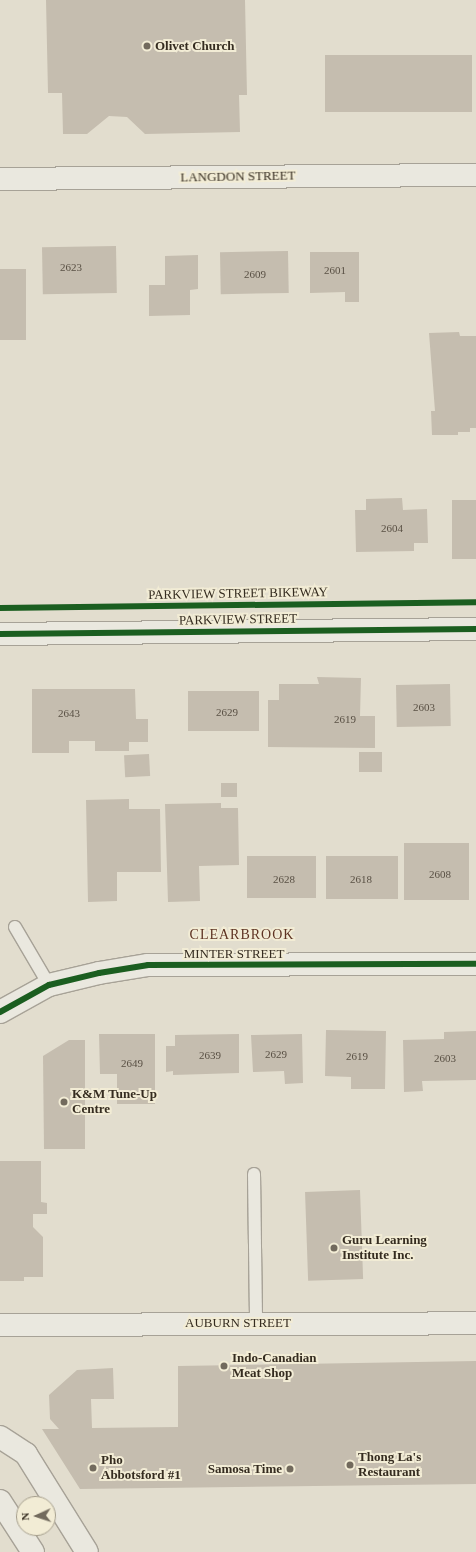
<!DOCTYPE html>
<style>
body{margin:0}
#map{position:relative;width:476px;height:1552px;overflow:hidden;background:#e2ddce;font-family:"Times New Roman",serif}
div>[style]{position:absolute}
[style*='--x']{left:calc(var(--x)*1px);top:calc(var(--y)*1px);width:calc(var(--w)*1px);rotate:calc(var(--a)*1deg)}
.building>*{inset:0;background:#c5bdaf;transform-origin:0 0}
.roads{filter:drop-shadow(1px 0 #a7a297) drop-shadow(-1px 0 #a7a297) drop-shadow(0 1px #a7a297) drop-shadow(0 -1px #a7a297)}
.service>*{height:12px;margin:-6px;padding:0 6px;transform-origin:6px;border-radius:6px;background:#eae8df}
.minor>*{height:22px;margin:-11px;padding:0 11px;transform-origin:11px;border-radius:11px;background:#eae8df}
.secondary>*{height:22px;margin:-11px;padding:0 11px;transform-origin:11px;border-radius:11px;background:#eae8df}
.cycleway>*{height:6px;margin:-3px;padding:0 3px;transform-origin:3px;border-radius:3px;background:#1b5e20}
.dots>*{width:11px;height:11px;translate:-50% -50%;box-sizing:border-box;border:2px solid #f2ecd5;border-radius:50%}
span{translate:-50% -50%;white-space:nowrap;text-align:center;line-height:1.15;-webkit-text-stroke:4px #f2ecd5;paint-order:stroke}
.number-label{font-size:11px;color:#595044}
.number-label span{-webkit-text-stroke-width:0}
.poi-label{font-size:13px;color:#352c20;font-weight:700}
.left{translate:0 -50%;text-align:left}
.right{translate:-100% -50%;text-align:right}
.street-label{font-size:13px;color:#352c20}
.neighbourhood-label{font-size:14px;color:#5e3323;letter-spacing:1px}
.north{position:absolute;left:16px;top:1496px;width:40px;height:40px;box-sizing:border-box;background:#f2ecd5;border:1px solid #a69f8d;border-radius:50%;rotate:267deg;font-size:11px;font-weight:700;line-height:16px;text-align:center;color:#352c20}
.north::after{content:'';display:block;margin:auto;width:14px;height:18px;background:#726a5d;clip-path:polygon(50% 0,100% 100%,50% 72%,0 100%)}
</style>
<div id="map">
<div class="building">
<i style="clip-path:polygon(46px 0,245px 0,247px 95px,239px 95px,240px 132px,145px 134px,127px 117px,109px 116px,87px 134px,63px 134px,62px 93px,48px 93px)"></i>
<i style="left:472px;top:55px;width:57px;height:147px;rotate:90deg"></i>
<i style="left:116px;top:246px;width:47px;height:74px;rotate:89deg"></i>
<i style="left:288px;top:251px;width:42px;height:68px;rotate:89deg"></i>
<i style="clip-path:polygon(310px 252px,359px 252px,359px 302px,345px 302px,345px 292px,310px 293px)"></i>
<i style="clip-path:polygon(198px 255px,198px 289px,190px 290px,190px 315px,149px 316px,149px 285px,165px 285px,165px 256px)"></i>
<i style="left:0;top:269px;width:26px;height:71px"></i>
<i style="clip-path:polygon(459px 332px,460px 336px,476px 336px,476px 428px,470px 428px,470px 432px,458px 432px,458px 435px,432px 435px,431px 411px,435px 411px,429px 333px)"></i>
<i style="clip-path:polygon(402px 498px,403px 510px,427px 509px,428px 543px,414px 543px,414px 551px,356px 552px,355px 510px,366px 510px,366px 499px)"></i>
<i style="left:476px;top:500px;width:59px;height:24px;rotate:90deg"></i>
<i style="clip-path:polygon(317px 677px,361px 678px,360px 716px,375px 716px,375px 748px,268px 747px,268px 700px,279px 700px,279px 684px,319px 684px)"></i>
<i style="left:450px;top:684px;width:42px;height:54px;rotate:89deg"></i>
<i style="clip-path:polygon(32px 689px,135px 689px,136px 719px,148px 719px,148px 742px,129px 742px,129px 751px,95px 751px,95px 741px,69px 741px,69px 753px,32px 753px)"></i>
<i style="left:259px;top:691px;width:40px;height:71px;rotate:90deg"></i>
<i style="left:359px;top:752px;width:23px;height:20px"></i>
<i style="left:149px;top:754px;width:22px;height:25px;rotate:87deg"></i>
<i style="left:221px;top:783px;width:16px;height:14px"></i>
<i style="clip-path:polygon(129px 799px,129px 809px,160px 809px,161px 872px,117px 872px,117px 901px,88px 902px,86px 800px)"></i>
<i style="clip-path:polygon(221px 803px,221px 808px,238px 808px,239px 865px,199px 866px,200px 901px,168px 902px,165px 804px)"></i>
<i style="left:404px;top:843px;width:65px;height:57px"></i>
<i style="left:247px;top:856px;width:69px;height:42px"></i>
<i style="left:398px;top:856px;width:43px;height:72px;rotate:90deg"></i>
<i style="clip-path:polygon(326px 1030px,386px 1031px,385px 1089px,351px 1089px,351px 1077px,325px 1076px)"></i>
<i style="clip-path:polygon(476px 1031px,476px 1080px,422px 1081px,423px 1091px,404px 1092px,403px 1040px,444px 1039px,444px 1032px)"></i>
<i style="clip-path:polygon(99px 1034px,155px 1034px,155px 1104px,117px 1104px,117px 1074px,100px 1074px)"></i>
<i style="clip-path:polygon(239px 1034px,239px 1073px,173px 1075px,173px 1071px,166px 1072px,166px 1046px,175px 1046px,175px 1035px)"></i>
<i style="clip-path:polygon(302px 1034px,303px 1083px,285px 1084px,284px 1071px,253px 1072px,251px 1035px)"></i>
<i style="clip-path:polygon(69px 1040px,85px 1040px,85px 1149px,44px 1149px,43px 1056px)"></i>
<i style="clip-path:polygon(0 1161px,41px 1161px,41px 1202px,47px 1203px,47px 1214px,33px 1214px,33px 1227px,43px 1237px,43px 1277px,24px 1277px,24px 1281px,0 1281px)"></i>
<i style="left:360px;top:1190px;width:89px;height:55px;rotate:88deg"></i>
<i style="clip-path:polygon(476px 1361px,476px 1484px,80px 1489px,42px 1429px,59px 1429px,50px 1419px,49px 1395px,77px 1370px,113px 1368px,114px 1399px,91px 1399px,92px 1428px,178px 1427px,178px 1366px)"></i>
</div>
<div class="roads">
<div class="service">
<i style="--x:15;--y:927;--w:67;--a:59.6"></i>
<i style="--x:254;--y:1174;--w:149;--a:89.2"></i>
</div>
<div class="minor">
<i style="--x:0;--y:179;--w:476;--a:-0.5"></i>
<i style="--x:0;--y:634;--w:476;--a:-0.6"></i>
<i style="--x:0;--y:1012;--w:56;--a:-28.9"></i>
<i style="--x:49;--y:985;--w:51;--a:-13.5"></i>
<i style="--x:99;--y:973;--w:50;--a:-9.3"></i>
<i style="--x:148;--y:965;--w:328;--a:-0.2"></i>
<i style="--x:0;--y:1325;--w:476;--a:-0.2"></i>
</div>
<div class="secondary">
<i style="--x:0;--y:1437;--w:31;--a:33"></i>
<i style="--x:26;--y:1454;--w:115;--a:58.1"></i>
<i style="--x:0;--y:1501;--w:61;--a:57.1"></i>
</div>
</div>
<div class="cycleway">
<i style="--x:0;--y:608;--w:476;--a:-0.7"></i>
<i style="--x:0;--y:634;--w:476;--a:-0.6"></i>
<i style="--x:0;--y:1012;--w:56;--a:-28.9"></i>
<i style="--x:49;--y:985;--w:51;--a:-13.5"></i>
<i style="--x:99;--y:973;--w:50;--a:-9.3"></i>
<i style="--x:148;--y:965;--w:328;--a:-0.2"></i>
</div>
<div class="dots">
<i style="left:147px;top:46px;background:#726a5d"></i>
<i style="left:64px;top:1102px;background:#726a5d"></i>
<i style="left:334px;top:1248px;background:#726a5d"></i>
<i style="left:224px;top:1366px;background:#726a5d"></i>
<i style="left:350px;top:1465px;background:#726a5d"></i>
<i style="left:93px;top:1468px;background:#726a5d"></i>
<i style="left:290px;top:1469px;background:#726a5d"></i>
</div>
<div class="number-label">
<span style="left:71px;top:267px">2623</span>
<span style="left:335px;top:270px">2601</span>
<span style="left:255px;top:274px">2609</span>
<span style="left:392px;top:528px">2604</span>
<span style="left:424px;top:707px">2603</span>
<span style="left:227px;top:712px">2629</span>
<span style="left:69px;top:713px">2643</span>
<span style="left:345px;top:719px">2619</span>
<span style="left:440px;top:874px">2608</span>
<span style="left:284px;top:879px">2628</span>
<span style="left:361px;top:879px">2618</span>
<span style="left:276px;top:1054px">2629</span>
<span style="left:210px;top:1055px">2639</span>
<span style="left:357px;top:1056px">2619</span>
<span style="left:445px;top:1058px">2603</span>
<span style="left:132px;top:1063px">2649</span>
</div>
<div class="poi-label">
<span class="left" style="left:155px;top:46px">Olivet Church</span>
<span class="left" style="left:72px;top:1102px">K&amp;M Tune-Up<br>Centre</span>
<span class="left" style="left:342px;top:1248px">Guru Learning<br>Institute Inc.</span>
<span class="left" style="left:232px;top:1366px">Indo-Canadian<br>Meat Shop</span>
<span class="left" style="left:358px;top:1465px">Thong La's<br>Restaurant</span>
<span class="left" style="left:101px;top:1468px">Pho<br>Abbotsford #1</span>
<span class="right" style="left:282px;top:1469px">Samosa Time</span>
</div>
<div class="street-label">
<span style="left:238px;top:177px;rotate:-1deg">LANGDON STREET</span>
<span style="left:238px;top:594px;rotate:-1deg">PARKVIEW STREET BIKEWAY</span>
<span style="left:238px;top:620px;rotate:-1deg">PARKVIEW STREET</span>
<span style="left:234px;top:954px">MINTER STREET</span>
<span style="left:238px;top:1323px">AUBURN STREET</span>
</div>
<div class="neighbourhood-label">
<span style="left:242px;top:935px">CLEARBROOK</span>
</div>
<div class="north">N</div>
</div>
